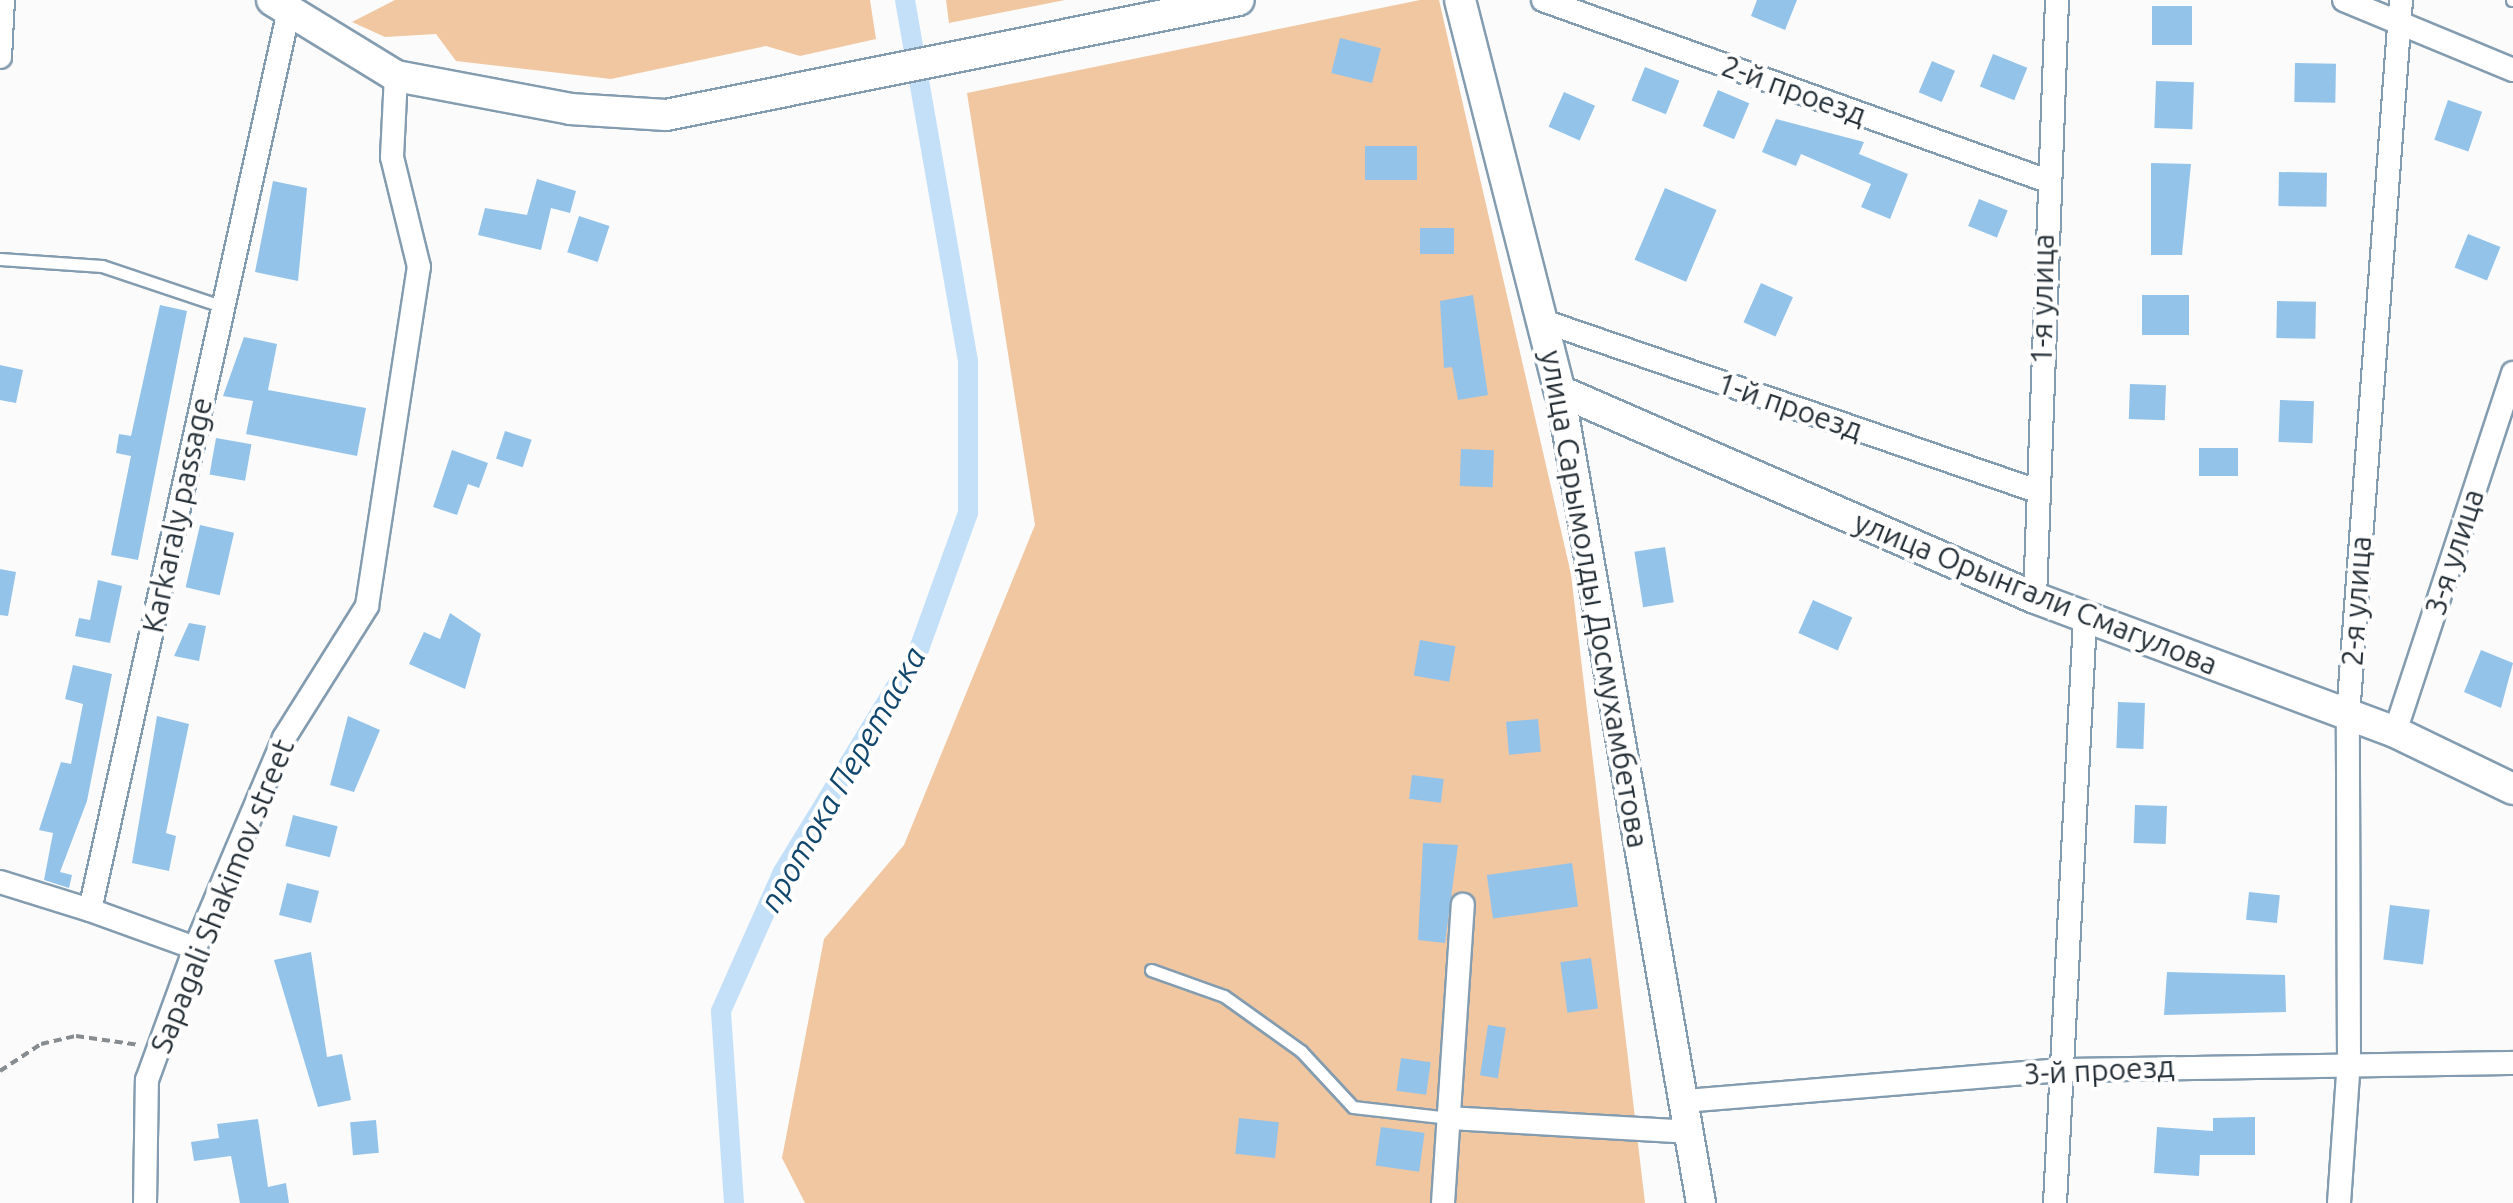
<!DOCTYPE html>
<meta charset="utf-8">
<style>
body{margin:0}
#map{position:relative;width:2513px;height:1203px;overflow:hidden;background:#fbfbfb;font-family:Ubuntu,sans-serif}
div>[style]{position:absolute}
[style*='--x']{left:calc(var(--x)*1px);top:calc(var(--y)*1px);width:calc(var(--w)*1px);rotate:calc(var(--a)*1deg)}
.green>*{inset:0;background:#f0c7a1}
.canal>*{height:20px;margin:-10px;padding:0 10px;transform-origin:10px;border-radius:10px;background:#c4e0f8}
.building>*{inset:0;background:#94c3ea;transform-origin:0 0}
.path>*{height:4px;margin-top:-2px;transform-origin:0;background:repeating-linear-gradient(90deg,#868c90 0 8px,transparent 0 13px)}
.roads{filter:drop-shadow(2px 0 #849cb0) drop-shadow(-2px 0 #849cb0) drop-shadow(0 2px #849cb0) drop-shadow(0 -2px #849cb0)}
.service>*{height:11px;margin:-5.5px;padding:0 5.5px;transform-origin:5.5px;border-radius:5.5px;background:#fff}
.minor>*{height:22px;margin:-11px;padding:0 11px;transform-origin:11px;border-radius:11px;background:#fff}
.tertiary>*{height:28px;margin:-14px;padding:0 14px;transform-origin:14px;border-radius:14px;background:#fff}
.secondary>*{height:30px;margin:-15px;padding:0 15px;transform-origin:15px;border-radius:15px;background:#fff}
span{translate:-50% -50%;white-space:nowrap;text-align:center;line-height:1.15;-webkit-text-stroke:8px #fff;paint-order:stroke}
.street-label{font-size:30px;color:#263038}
.water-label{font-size:32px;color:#12476d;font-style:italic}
</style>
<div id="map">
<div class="green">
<i style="clip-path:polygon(395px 0,870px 0,876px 39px,800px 56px,766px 46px,611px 79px,456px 61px,436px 34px,385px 37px,352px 22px)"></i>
<i style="clip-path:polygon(946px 0,1065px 0,949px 23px)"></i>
<i style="clip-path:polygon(1420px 0,1439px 0,1571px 574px,1645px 1203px,805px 1203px,782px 1158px,824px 939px,904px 845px,1035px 525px,967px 93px)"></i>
</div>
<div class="canal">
<i style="--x:734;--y:1203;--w:192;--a:-93.9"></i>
<i style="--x:721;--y:1011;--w:152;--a:-66"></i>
<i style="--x:783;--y:872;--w:261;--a:-58.6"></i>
<i style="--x:919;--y:649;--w:145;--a:-70.2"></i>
<i style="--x:968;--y:513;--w:152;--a:-90"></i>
<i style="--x:968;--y:361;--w:366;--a:-99.9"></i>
</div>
<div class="building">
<i style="clip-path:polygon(1757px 0,1797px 0,1785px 30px,1751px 16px)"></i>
<i style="left:2152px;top:6px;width:40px;height:39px"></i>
<i style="left:1340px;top:38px;width:42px;height:36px;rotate:14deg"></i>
<i style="left:1993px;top:54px;width:37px;height:35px;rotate:22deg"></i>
<i style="left:1932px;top:61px;width:25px;height:34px;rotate:23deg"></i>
<i style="left:2295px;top:63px;width:41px;height:39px;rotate:1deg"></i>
<i style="left:1645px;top:67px;width:37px;height:36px;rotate:22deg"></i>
<i style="left:2156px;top:81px;width:38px;height:47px;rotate:2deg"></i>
<i style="left:1718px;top:90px;width:34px;height:39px;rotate:23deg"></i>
<i style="left:1564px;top:92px;width:34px;height:38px;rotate:24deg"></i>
<i style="left:2448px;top:100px;width:36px;height:42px;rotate:19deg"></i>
<i style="clip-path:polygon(1776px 119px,1864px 142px,1859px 154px,1908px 174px,1890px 219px,1861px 207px,1871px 184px,1801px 154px,1796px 166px,1762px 152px)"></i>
<i style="left:1417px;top:146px;width:34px;height:52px;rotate:90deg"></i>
<i style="clip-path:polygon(2151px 163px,2191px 164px,2182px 255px,2151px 255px)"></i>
<i style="left:2279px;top:172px;width:48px;height:34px;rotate:1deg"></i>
<i style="clip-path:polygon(537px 179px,576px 191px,570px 213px,551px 208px,541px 250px,478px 235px,485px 208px,527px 215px)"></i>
<i style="clip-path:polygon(273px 181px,307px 188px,298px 281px,255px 272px)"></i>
<i style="left:1665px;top:188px;width:56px;height:78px;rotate:23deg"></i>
<i style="left:1979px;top:199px;width:31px;height:29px;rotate:22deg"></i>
<i style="left:579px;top:216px;width:32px;height:38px;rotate:18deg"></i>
<i style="left:1420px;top:228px;width:34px;height:26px"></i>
<i style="left:2468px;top:234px;width:35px;height:36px;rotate:22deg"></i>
<i style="left:1761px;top:283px;width:35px;height:43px;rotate:24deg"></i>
<i style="clip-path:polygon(1473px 295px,1488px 395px,1458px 400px,1452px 367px,1444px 368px,1440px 301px)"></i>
<i style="left:2142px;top:295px;width:47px;height:40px"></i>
<i style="left:2277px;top:301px;width:39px;height:37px;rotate:1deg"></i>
<i style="clip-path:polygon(160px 305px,187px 311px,138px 560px,111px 555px,131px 456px,116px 453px,119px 434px,131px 436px)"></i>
<i style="clip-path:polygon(244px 337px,277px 344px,268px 390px,366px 408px,357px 456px,246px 434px,253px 401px,223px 396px)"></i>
<i style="clip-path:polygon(0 365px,23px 370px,16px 403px,0 400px)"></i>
<i style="left:2130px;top:384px;width:36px;height:35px;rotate:2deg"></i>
<i style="left:2280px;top:400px;width:34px;height:42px;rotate:2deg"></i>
<i style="left:505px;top:431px;width:28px;height:29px;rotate:18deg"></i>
<i style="left:216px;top:438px;width:36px;height:37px;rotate:10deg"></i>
<i style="left:2199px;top:448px;width:39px;height:28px"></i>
<i style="left:1461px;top:449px;width:33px;height:37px;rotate:2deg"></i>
<i style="clip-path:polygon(452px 450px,488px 463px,479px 488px,468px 484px,457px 515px,433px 507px)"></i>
<i style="left:200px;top:525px;width:35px;height:64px;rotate:13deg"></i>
<i style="left:1665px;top:547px;width:56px;height:31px;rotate:81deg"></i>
<i style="clip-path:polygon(0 569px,16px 572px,8px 616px,0 615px)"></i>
<i style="clip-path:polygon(98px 580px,122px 586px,110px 643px,75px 636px,79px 618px,90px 620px)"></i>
<i style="left:1813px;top:600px;width:43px;height:36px;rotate:24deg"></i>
<i style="clip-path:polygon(450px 613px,481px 634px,465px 689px,409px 664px,424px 632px,440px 639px)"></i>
<i style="clip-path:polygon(189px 623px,206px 626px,199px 661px,174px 656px)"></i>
<i style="left:1420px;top:640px;width:36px;height:36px;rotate:10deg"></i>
<i style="clip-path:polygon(2481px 650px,2513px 663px,2501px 708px,2464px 692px)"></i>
<i style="clip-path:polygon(73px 665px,112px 674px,87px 801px,60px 872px,72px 875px,69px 888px,44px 880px,53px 833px,39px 830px,61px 762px,71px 764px,83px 704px,65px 699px)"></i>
<i style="left:2118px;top:702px;width:27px;height:46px;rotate:2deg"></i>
<i style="clip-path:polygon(157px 716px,189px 724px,166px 833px,176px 836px,169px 871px,132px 863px)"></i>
<i style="clip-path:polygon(348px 716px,380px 730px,354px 792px,330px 785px)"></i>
<i style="left:1538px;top:719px;width:33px;height:32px;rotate:85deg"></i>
<i style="left:1412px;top:775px;width:32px;height:24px;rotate:7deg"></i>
<i style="left:2135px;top:805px;width:32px;height:38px;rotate:2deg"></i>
<i style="left:293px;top:815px;width:46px;height:32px;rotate:14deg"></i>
<i style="clip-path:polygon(1423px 843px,1458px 845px,1445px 943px,1418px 940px)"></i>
<i style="left:1572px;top:863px;width:44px;height:86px;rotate:82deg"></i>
<i style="left:287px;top:883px;width:33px;height:33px;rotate:14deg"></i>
<i style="left:2249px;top:892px;width:31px;height:28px;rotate:6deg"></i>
<i style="left:2390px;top:905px;width:40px;height:55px;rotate:7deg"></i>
<i style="clip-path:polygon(311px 952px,327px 1057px,342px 1054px,351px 1100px,318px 1107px,274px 960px)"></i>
<i style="left:1591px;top:958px;width:51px;height:31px;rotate:82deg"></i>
<i style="clip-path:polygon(2167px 972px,2285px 975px,2286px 1012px,2164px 1015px)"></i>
<i style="left:1488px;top:1025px;width:18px;height:51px;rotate:9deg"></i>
<i style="left:1401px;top:1058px;width:30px;height:33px;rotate:8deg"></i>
<i style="clip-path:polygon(2255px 1117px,2255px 1155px,2200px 1155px,2199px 1176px,2154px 1173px,2157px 1127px,2213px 1131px,2213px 1118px)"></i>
<i style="left:1239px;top:1118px;width:40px;height:36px;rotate:6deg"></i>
<i style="clip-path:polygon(258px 1119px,268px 1187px,286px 1183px,289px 1203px,240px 1203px,231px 1156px,194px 1161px,191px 1142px,219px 1138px,217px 1124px)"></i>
<i style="left:376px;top:1120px;width:33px;height:26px;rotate:85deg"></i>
<i style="left:1381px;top:1127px;width:44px;height:39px;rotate:8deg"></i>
</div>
<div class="path">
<i style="--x:0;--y:1071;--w:49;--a:-33.4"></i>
<i style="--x:41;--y:1044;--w:36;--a:-13"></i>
<i style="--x:76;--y:1036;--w:64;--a:8.1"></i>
</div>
<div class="roads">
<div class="service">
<i style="--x:2512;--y:0;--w:1;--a:0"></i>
<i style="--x:0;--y:259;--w:102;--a:3.9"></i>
<i style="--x:102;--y:266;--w:129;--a:18.6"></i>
<i style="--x:1151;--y:970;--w:77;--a:19.6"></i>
<i style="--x:1224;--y:996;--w:95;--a:35.5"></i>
<i style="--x:1301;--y:1051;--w:76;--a:47.1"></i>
<i style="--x:1353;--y:1107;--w:97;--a:6.5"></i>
</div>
<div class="minor">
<i style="--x:1543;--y:0;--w:533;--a:19.73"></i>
<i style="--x:2344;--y:0;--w:183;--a:22.5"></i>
<i style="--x:0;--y:57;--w:57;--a:-87"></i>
<i style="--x:1543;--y:321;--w:522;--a:18.99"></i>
<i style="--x:2035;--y:598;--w:598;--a:-87.89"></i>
<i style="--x:2395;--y:732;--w:378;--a:-71.8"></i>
<i style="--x:0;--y:882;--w:94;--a:17.3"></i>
<i style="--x:195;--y:948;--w:112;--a:-160.1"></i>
<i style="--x:90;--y:910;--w:922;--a:-77.53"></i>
<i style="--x:1685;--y:1101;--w:379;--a:-4.7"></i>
<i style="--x:2063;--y:1070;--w:450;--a:-0.9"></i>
<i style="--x:1449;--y:1118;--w:241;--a:3.3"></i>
<i style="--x:145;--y:1203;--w:123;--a:-89.1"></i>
<i style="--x:147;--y:1080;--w:140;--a:-70"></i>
<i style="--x:195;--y:948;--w:228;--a:-67"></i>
<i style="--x:284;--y:738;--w:156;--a:-57.8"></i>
<i style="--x:367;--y:606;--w:343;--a:-81.3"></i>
<i style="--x:419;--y:267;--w:113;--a:-103.8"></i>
<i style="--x:392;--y:157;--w:81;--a:-87.2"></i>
<i style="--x:1443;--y:1203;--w:299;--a:-86.2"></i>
<i style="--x:2055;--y:1203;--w:586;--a:-87.06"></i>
<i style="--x:2339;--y:1203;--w:143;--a:-86"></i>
<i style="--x:2349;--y:1060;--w:345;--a:-90.2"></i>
<i style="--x:2348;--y:715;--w:717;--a:-85.76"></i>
</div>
<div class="tertiary">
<i style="--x:1560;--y:391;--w:824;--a:80.15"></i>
</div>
<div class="secondary">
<i style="--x:272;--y:0;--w:145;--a:31.5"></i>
<i style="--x:396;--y:76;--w:177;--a:10.7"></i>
<i style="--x:570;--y:109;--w:96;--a:3.6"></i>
<i style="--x:666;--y:115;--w:584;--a:-11.35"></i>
<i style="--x:1460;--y:0;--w:404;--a:75.7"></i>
<i style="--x:1560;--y:391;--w:518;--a:23.55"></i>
<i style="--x:2035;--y:598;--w:384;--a:20.4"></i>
<i style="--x:2395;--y:732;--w:131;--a:25.8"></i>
</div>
</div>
<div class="street-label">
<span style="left:1794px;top:90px;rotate:20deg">2-й проезд</span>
<span style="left:2042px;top:299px;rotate:-89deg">1-я улица</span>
<span style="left:1790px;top:406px;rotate:19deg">1-й проезд</span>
<span style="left:177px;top:515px;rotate:-78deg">Karkaraly passage</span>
<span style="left:2454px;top:552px;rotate:-72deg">3-я улица</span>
<span style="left:2036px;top:593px;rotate:22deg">улица Орынгали Смагулова</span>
<span style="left:1595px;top:599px;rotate:80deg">улица Сарымолды Досмухамбетова</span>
<span style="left:2356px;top:601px;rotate:-86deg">2-я улица</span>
<span style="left:222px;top:896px;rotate:-68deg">Sapagali Shakimov street</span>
<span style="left:2099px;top:1070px;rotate:-3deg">3-й проезд</span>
</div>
<div class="water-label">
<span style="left:842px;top:779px;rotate:-60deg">протока Перетаска</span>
</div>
</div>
